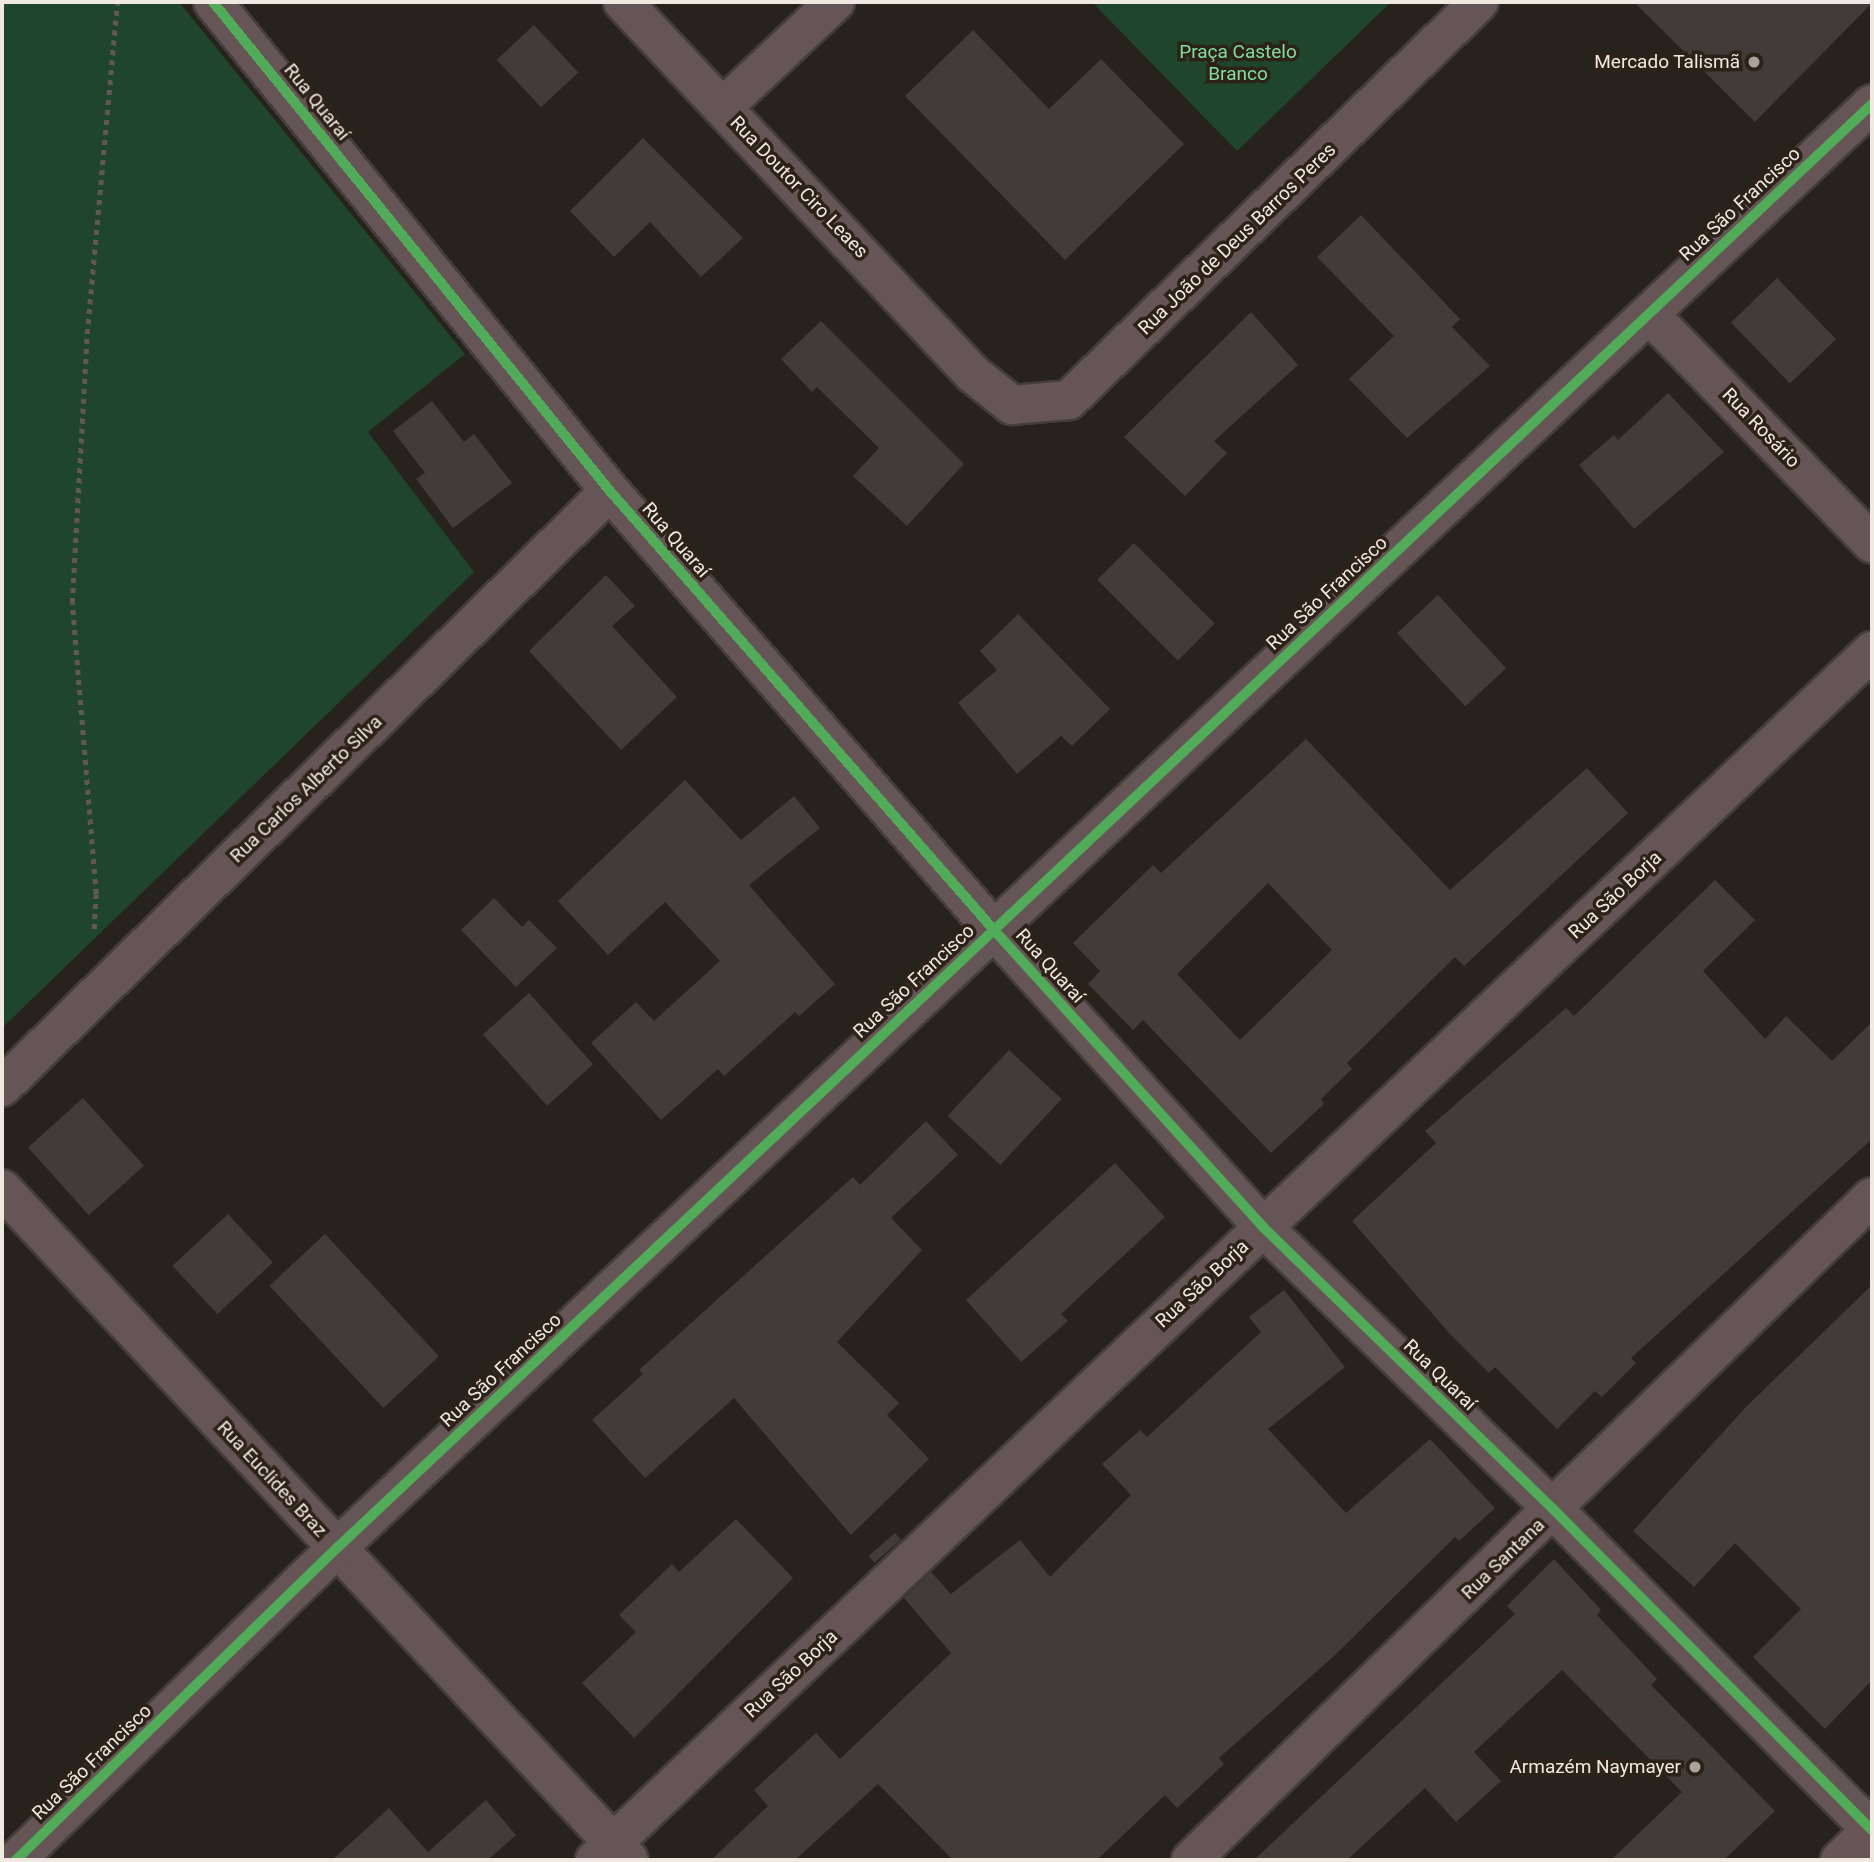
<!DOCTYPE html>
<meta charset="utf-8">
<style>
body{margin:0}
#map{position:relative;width:1874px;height:1862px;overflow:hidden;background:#28221d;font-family:Roboto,sans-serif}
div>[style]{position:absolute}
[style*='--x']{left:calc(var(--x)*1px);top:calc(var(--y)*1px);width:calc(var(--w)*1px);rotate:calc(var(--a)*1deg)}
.green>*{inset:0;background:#1f452c}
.building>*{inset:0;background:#413c38;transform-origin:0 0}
.path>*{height:4.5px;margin-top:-2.25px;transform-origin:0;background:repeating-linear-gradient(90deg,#625756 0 5px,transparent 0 10px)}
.roads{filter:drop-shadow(2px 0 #433e39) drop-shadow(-2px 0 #433e39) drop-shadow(0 2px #433e39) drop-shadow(0 -2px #433e39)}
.street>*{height:38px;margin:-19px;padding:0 19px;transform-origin:19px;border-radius:19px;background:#655556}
.secondary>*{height:38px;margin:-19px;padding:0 19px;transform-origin:19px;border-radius:19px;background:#685657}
.cycleway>*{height:10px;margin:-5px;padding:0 5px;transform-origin:5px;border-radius:5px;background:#51ab58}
.dots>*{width:19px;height:19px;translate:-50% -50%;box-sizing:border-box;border:4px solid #2d2218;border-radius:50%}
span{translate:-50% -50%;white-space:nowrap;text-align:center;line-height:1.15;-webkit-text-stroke:7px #2d2218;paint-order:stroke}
.park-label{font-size:19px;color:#81de9f}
.poi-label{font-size:19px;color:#f0e9e2}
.right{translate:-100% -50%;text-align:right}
.street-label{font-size:19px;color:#f0e9e2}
.frame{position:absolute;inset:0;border:4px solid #f0e9e2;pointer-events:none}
</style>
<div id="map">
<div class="green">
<i style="clip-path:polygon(2px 2px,179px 2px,465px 354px,368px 432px,474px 572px,2px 1028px)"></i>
<i style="clip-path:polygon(1092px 2px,1391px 2px,1237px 151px)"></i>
</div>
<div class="building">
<i style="clip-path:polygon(1634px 2px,1872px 2px,1872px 3px,1755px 122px)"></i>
<i style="left:534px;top:25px;width:65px;height:51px;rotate:47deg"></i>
<i style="clip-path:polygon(973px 30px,1049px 109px,1101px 59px,1184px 144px,1065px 260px,905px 96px)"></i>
<i style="clip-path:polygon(643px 138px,743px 238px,701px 277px,650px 222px,614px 257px,570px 211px)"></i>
<i style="clip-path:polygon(1361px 215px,1460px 319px,1452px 327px,1490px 366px,1407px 438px,1349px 379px,1394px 336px,1317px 257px)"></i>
<i style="left:1777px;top:278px;width:85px;height:64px;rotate:46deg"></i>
<i style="clip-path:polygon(1251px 312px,1298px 365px,1214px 441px,1227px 453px,1185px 496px,1124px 437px)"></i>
<i style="clip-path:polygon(821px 321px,964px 464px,907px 526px,853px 476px,879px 448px,817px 387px,812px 392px,781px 359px)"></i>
<i style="clip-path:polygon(1668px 393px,1724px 452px,1634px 529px,1579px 465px,1614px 435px,1618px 440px)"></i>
<i style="clip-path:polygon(432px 401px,464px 442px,474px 434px,512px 483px,453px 528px,416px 479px,425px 473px,393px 431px)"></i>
<i style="left:1134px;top:543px;width:114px;height:52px;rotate:45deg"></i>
<i style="clip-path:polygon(606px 575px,635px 606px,612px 626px,677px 697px,621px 750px,529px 651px)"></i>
<i style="left:1438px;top:595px;width:100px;height:56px;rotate:47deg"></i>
<i style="clip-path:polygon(1018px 614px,1110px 709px,1072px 746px,1061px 736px,1017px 774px,958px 703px,997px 670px,980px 651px)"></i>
<i style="clip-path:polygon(evenodd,1306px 739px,1450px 890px,1587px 768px,1628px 813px,1464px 966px,1455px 957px,1347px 1063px,1352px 1069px,1321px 1099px,1324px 1104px,1271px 1153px,1143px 1020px,1133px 1030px,1088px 984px,1100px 971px,1073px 943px,1153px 865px,1161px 873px,1306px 739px,1268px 883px,1332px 950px,1240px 1040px,1177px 974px,1268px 883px)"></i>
<i style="clip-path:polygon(685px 780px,741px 840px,794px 796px,820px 828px,749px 885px,835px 984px,799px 1016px,795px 1012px,724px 1076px,718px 1069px,661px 1120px,591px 1043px,636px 1002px,654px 1021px,720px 961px,665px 902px,608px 955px,558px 901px)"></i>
<i style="clip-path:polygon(1715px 880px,1755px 920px,1703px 971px,1765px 1039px,1786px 1016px,1832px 1061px,1872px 1022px,1872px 1139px,1631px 1358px,1636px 1363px,1602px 1397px,1595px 1391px,1557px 1429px,1495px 1367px,1489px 1373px,1449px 1333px,1352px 1221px,1436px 1143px,1425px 1131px,1566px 1008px,1574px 1016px)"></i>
<i style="clip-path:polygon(494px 898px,522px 927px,529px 920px,557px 948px,516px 987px,461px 930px)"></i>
<i style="left:529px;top:993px;width:96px;height:62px;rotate:48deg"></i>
<i style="left:1009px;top:1050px;width:72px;height:90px;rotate:43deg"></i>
<i style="left:83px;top:1098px;width:91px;height:74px;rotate:48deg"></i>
<i style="clip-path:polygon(926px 1121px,958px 1155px,891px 1218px,922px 1250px,837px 1342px,899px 1403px,887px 1415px,929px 1459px,851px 1535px,734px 1398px,645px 1478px,592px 1420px,643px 1374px,639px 1370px,853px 1177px,860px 1185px)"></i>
<i style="clip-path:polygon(1115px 1163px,1165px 1217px,1061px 1314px,1068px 1321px,1021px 1362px,966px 1300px)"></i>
<i style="left:228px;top:1214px;width:66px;height:76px;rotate:47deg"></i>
<i style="left:325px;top:1234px;width:167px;height:76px;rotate:47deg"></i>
<i style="clip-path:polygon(1872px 1285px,1872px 1680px,1825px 1729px,1753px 1657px,1801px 1609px,1735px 1543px,1694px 1587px,1633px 1531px,1746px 1407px)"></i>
<i style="clip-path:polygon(1284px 1290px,1345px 1367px,1268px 1429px,1346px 1513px,1430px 1439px,1495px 1508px,1459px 1541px,1455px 1537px,1335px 1655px,1219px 1758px,1224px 1764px,1177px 1808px,1165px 1795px,1097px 1860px,953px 1860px,878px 1784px,795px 1860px,711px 1860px,768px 1806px,754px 1790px,816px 1733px,840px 1759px,951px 1653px,904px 1598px,931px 1572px,951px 1594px,1020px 1540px,1050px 1577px,1131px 1495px,1102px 1464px,1140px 1430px,1147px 1437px,1261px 1332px,1249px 1317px)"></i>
<i style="clip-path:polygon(736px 1519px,793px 1578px,634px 1738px,582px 1683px,636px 1632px,619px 1615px,672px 1564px,679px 1572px)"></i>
<i style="left:895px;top:1533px;width:9px;height:35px;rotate:49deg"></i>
<i style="clip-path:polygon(1554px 1559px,1601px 1610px,1597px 1615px,1657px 1679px,1651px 1685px,1775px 1811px,1724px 1860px,1611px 1860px,1682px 1792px,1562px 1670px,1474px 1752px,1501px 1781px,1456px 1822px,1425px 1788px,1347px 1860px,1254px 1860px,1515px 1614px,1507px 1606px)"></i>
<i style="clip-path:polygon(486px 1800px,516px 1835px,488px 1860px,332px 1860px,389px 1808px,428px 1852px)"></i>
</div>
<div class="path">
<i style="--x:94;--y:929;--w:35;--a:-87"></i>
<i style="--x:96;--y:894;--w:292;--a:-94.7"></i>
<i style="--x:72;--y:603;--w:269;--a:-86.8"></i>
<i style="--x:87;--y:334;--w:333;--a:-84.8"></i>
</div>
<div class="roads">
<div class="street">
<i style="--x:213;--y:2;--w:630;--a:50.93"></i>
<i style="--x:610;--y:491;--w:583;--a:48.82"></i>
<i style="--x:994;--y:930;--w:401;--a:47.8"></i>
<i style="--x:1263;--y:1227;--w:406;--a:44.2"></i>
<i style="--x:1554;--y:1510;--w:451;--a:45.2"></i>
<i style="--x:623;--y:2;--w:511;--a:46.75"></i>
<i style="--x:973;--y:374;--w:50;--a:38.5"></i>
<i style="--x:1012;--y:405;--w:57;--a:-5"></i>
<i style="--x:1069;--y:400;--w:571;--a:-44.15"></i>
<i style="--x:723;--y:107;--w:154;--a:-43.2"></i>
<i style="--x:1649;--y:314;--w:320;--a:45.8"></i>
<i style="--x:2;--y:1087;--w:851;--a:-44.43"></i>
<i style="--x:2;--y:1189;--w:918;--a:46.94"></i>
<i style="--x:16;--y:1860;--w:448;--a:-44.2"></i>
<i style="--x:337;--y:1548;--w:2107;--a:-43.25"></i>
<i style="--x:595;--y:1860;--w:1759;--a:-43.43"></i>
<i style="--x:1191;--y:1860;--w:950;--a:-44.23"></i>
</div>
<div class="secondary">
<i style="--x:1840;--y:1860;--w:44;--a:-43.2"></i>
</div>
</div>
<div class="cycleway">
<i style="--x:213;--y:2;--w:630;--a:50.93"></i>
<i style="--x:610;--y:491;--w:583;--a:48.82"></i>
<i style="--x:994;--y:930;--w:401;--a:47.8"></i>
<i style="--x:1263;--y:1227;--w:406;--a:44.2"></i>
<i style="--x:1554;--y:1510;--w:451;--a:45.2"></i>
<i style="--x:16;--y:1860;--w:448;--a:-44.2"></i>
<i style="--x:337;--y:1548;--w:2107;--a:-43.25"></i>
</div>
<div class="dots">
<i style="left:1754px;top:62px;background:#aaa39d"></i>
<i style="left:1695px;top:1767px;background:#aaa39d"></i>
</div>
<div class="park-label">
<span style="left:1238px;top:63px">Praça Castelo<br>Branco</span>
</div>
<div class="poi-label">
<span class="right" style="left:1740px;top:62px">Mercado Talismã</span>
<span class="right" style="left:1681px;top:1767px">Armazém Naymayer</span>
</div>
<div class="street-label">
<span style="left:317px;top:102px;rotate:51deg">Rua Quaraí</span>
<span style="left:799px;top:187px;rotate:46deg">Rua Doutor Ciro Leaes</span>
<span style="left:1740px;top:204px;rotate:-43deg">Rua São Francisco</span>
<span style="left:1237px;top:239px;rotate:-44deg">Rua João de Deus Barros Peres</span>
<span style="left:1761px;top:428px;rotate:46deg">Rua Rosário</span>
<span style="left:676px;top:540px;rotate:49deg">Rua Quaraí</span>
<span style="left:1327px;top:593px;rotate:-43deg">Rua São Francisco</span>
<span style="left:306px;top:789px;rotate:-44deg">Rua Carlos Alberto Silva</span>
<span style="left:1615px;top:895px;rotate:-43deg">Rua São Borja</span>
<span style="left:1050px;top:966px;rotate:48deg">Rua Quaraí</span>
<span style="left:914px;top:981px;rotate:-43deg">Rua São Francisco</span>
<span style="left:1202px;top:1284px;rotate:-43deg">Rua São Borja</span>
<span style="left:501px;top:1370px;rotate:-43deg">Rua São Francisco</span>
<span style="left:1440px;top:1375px;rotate:44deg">Rua Quaraí</span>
<span style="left:272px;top:1479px;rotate:47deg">Rua Euclides Braz</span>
<span style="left:1503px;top:1559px;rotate:-44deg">Rua Santana</span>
<span style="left:791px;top:1674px;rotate:-43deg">Rua São Borja</span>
<span style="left:92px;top:1762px;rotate:-44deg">Rua São Francisco</span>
</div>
<div class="frame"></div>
</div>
